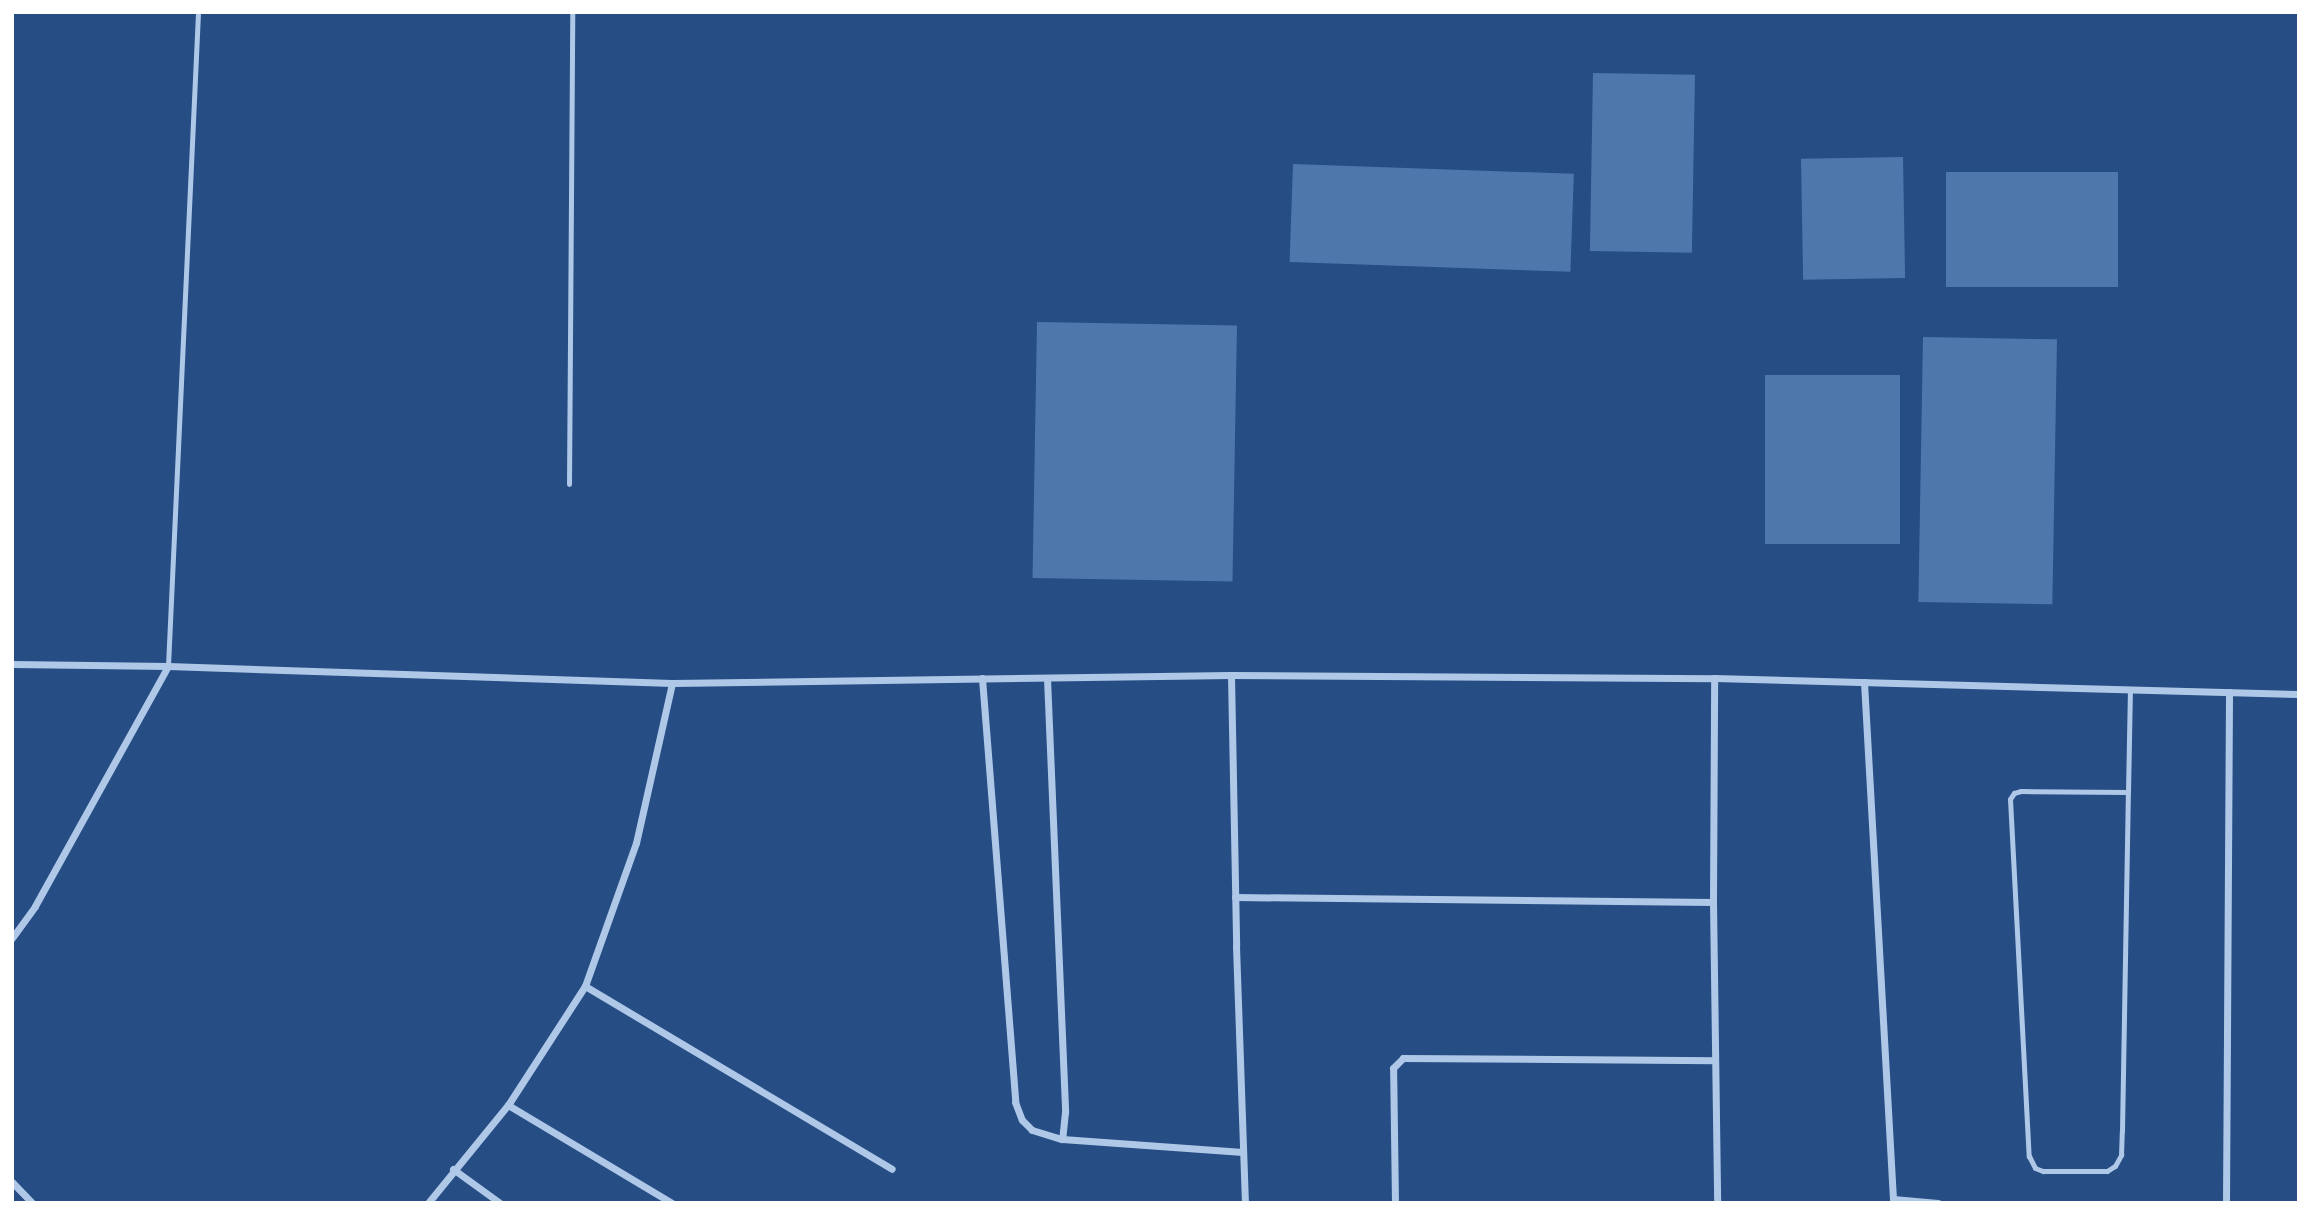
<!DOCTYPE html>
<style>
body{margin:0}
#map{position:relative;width:2311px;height:1215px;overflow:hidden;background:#264d84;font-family:"Public Sans",sans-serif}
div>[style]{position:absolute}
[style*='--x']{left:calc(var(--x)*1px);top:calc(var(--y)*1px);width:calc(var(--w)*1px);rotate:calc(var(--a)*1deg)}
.building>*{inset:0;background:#4e77ac;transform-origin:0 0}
.service>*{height:5px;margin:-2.5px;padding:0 2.5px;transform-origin:2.5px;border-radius:2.5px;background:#afc8e8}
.minor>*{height:7px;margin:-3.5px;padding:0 3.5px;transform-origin:3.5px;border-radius:3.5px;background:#afc8e8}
span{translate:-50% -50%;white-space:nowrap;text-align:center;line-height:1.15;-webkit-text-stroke:5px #264d84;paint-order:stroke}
.frame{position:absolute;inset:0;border:14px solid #fff;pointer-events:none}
</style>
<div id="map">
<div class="building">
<i style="left:1593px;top:73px;width:102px;height:178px;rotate:1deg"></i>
<i style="left:1903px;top:157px;width:121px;height:102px;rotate:89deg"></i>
<i style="left:1293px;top:164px;width:281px;height:98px;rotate:2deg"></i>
<i style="left:1946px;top:172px;width:172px;height:115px"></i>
<i style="left:1037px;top:322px;width:200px;height:256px;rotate:1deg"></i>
<i style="left:1923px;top:337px;width:134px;height:265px;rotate:1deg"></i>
<i style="left:1765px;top:375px;width:135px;height:169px"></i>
</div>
<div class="service">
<i style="--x:569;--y:484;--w:472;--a:-89.6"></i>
<i style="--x:168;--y:666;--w:655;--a:-87.37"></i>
<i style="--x:2128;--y:792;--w:107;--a:-179.5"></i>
<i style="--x:2021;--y:791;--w:7;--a:164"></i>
<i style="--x:2014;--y:793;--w:7;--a:124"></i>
<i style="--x:2010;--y:799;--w:358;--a:87"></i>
<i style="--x:2029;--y:1156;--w:13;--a:63"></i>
<i style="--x:2035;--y:1168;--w:9;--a:21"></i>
<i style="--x:2043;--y:1171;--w:64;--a:0"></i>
<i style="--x:2107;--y:1171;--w:9;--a:-32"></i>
<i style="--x:2115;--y:1166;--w:13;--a:-61"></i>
<i style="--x:2121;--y:1155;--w:24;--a:-88"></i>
<i style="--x:2122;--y:1131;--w:339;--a:-89"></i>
<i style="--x:2128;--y:792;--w:103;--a:-88.9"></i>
</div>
<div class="minor">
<i style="--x:12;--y:664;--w:156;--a:0.7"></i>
<i style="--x:168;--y:666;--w:504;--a:1.93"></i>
<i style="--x:672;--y:683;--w:559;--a:-0.82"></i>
<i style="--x:1231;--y:675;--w:483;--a:0.4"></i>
<i style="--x:1714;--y:678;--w:585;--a:1.57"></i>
<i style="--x:1231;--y:675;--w:271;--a:88.9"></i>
<i style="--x:1236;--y:946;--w:257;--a:88"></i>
<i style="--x:982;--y:678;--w:425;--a:85.5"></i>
<i style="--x:1015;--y:1102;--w:19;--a:69"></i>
<i style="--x:1022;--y:1120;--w:14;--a:45"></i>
<i style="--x:1032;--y:1130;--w:31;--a:17"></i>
<i style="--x:1062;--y:1139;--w:181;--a:4.1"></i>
<i style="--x:1047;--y:678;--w:434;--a:87.6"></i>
<i style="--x:1065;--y:1112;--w:27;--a:96"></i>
<i style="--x:1864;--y:682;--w:518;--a:86.79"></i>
<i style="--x:1893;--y:1199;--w:45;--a:5.1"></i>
<i style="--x:1235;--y:897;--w:478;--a:0.6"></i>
<i style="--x:1713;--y:902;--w:224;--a:-89.7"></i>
<i style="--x:1713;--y:902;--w:301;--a:89.2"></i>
<i style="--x:12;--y:938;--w:39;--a:-54"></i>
<i style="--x:35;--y:906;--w:274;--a:-61"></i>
<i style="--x:585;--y:986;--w:357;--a:30.8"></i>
<i style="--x:508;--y:1105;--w:191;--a:30.9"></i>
<i style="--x:453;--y:1169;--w:58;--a:35.9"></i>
<i style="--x:12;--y:1182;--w:29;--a:46"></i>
<i style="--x:428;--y:1203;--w:127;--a:-50.8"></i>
<i style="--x:508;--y:1105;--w:142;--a:-57.1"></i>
<i style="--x:585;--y:986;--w:152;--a:-70.4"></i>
<i style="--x:636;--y:843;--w:164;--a:-77.3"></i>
<i style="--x:1395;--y:1203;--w:135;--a:-90.8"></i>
<i style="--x:1393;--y:1068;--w:14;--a:-45"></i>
<i style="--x:1403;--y:1058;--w:312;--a:0.4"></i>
<i style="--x:2226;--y:1203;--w:511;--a:-89.66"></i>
</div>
<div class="frame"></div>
</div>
